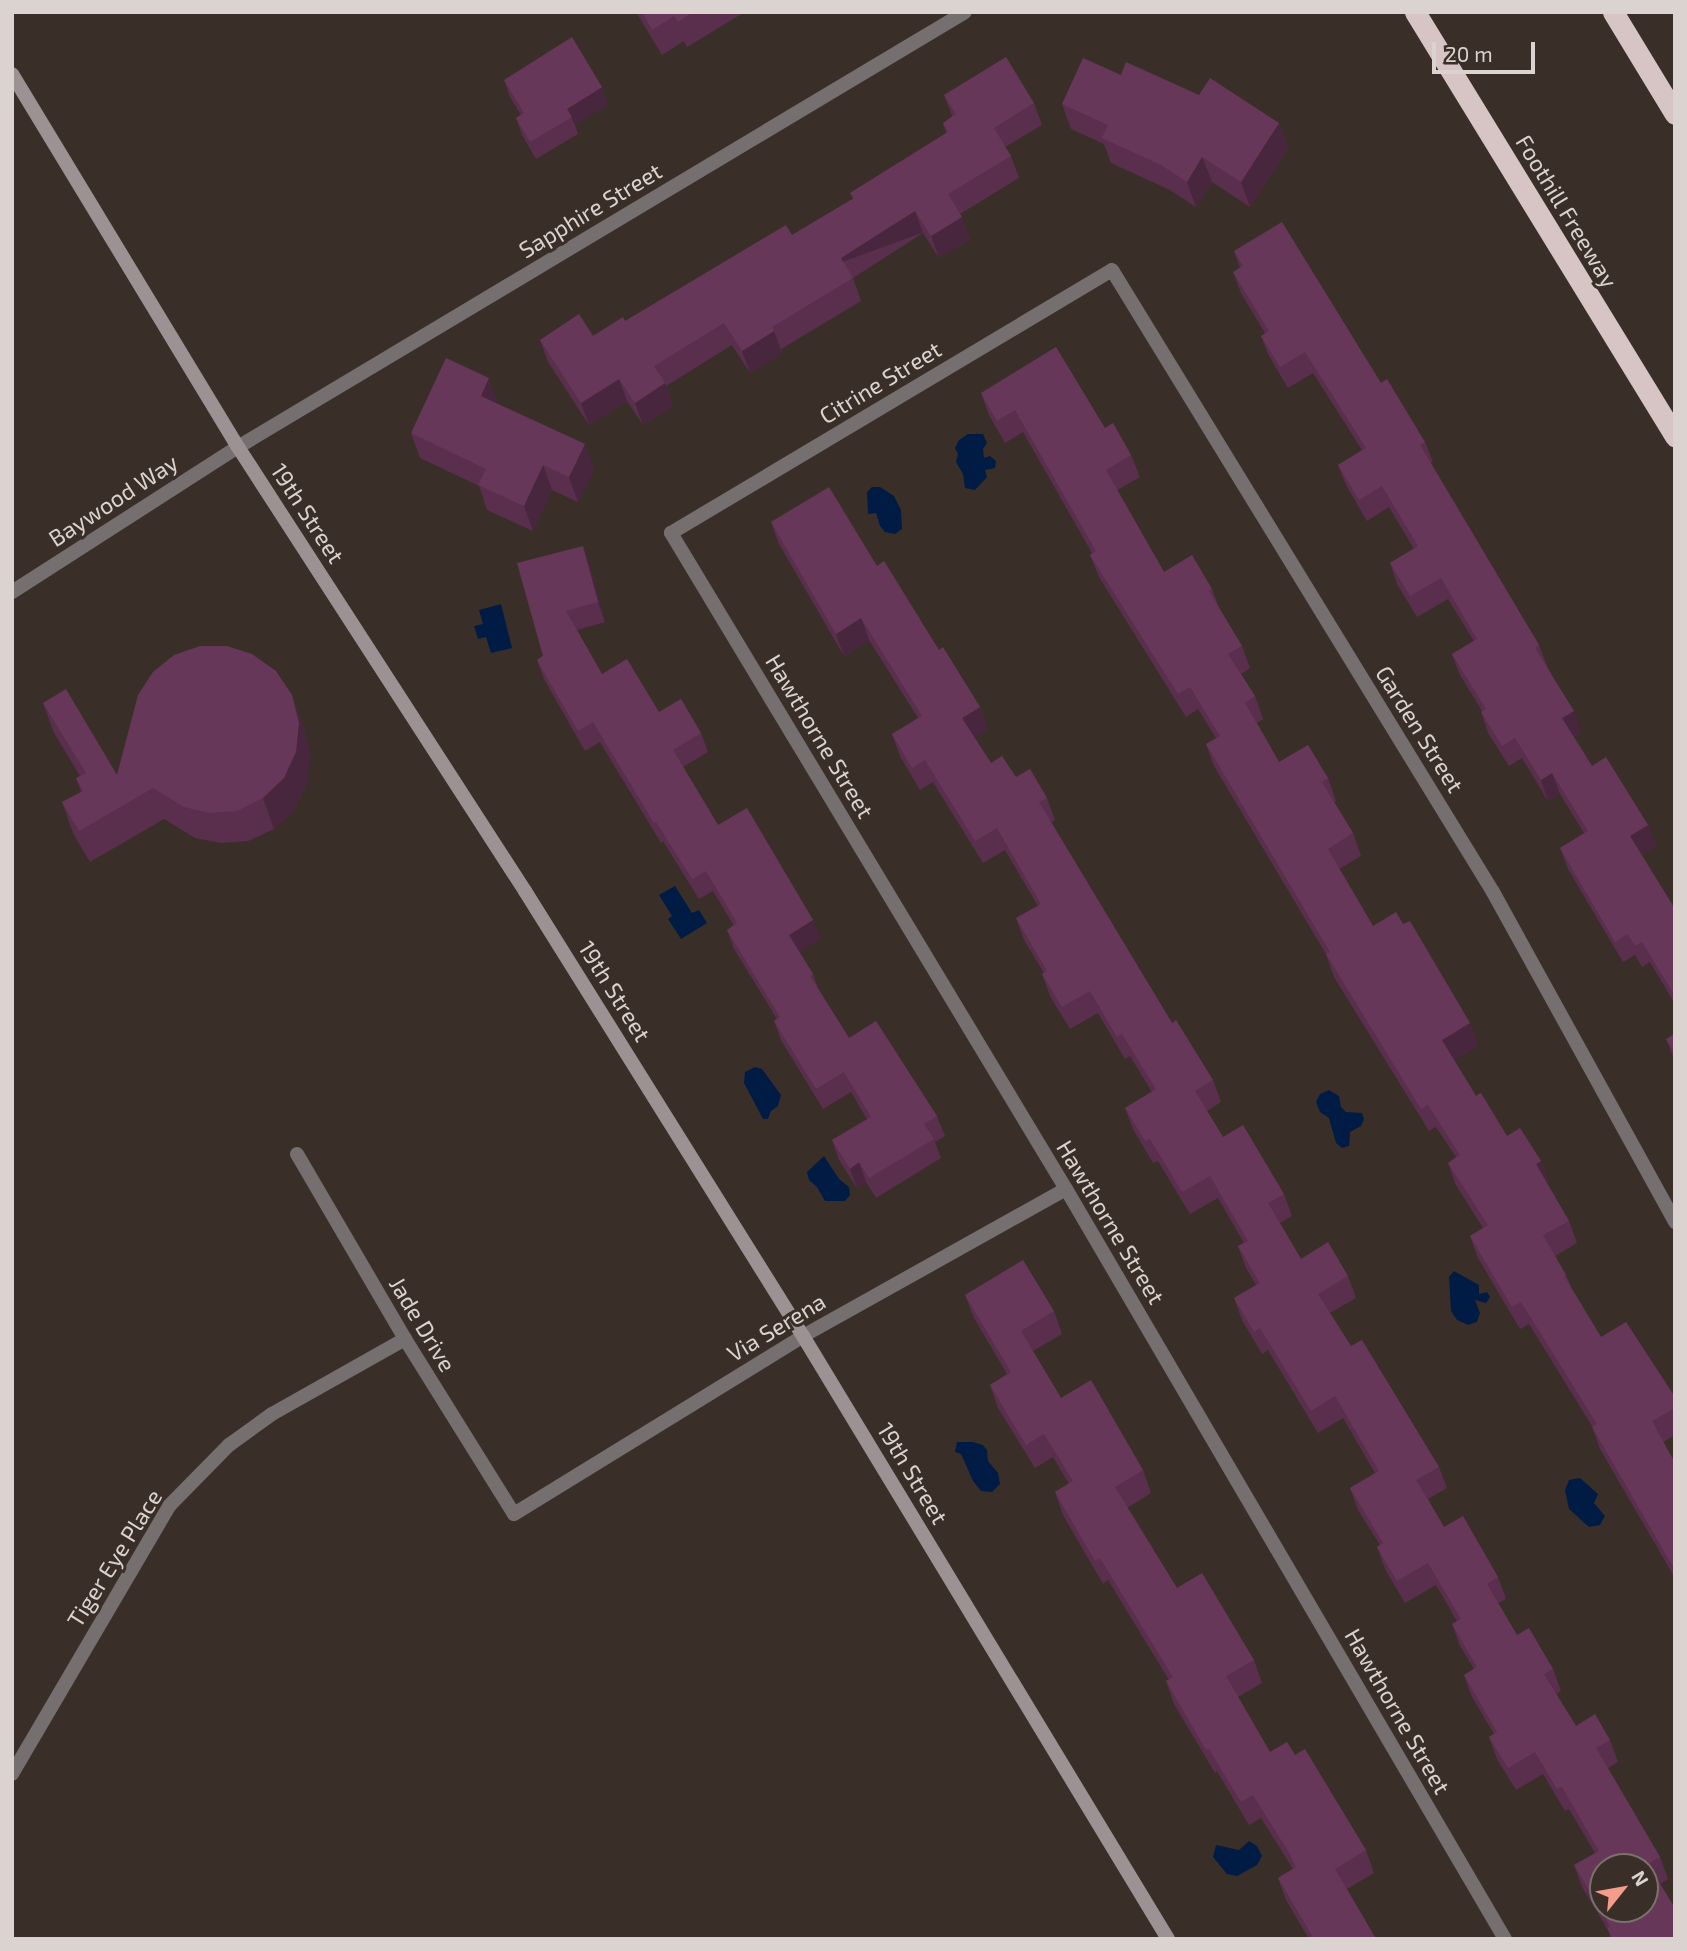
<!DOCTYPE html>
<style>
body{margin:0}
#map{position:relative;width:1687px;height:1951px;overflow:hidden;background:#3a2f28;font-family:"Exo 2",sans-serif}
div>[style]{position:absolute}
[style*='--x']{left:calc(var(--x)*1px);top:calc(var(--y)*1px);width:calc(var(--w)*1px);rotate:calc(var(--a)*1deg)}
.water>*{inset:0;background:#001c44}
.minor>*{height:14px;margin:-7px;padding:0 7px;transform-origin:7px;border-radius:7px;background:#766f70}
.secondary>*{height:14px;margin:-7px;padding:0 7px;transform-origin:7px;border-radius:7px;background:#9d9293}
.motorway>*{height:21px;margin:-10.5px;padding:0 10.5px;transform-origin:10.5px;border-radius:10.5px;background:#d7c5c6}
.wall>*{inset:0;background:#592f4d}
.shaded-wall>*{inset:0;background:#48263e;transform-origin:0 0}
.building>*{inset:0;background:#673759}
span{translate:-50% -50%;white-space:nowrap;text-align:center;line-height:1.15;-webkit-text-stroke:6px #3a2f28;paint-order:stroke}
.street-label{font-size:23px;color:#dbd3cf}
.frame{position:absolute;inset:0;border:14px solid #dbd3cf;pointer-events:none}
.north{position:absolute;left:1589px;top:1853px;width:70px;height:70px;box-sizing:border-box;background:#3a2f28;border:2px solid #7a716b;border-radius:50%;rotate:59deg;font-size:19px;font-weight:700;line-height:28px;text-align:center;color:#dbd3cf}
.north::after{content:'';display:block;margin:auto;width:24px;height:32px;background:#f49d8b;clip-path:polygon(50% 0,100% 100%,50% 72%,0 100%)}
.scale{position:absolute;left:1432px;top:42px;width:103px;height:32px;box-sizing:border-box;border:4px solid #dbd3cf;border-top:0;padding-left:9px;font-size:21px;line-height:24px;white-space:nowrap;color:#dbd3cf;-webkit-text-stroke:5px #3a2f28;paint-order:stroke}
</style>
<div id="map">
<div class="water">
<i style="clip-path:polygon(968px 434px,983px 434px,987px 443px,983px 449px,984px 458px,990px 456px,996px 461px,995px 468px,985px 470px,987px 477px,975px 490px,965px 488px,963px 474px,956px 462px,958px 454px,955px 448px,959px 440px)"></i>
<i style="clip-path:polygon(872px 487px,880px 487px,894px 496px,901px 510px,902px 529px,895px 534px,885px 532px,880px 526px,876px 513px,868px 514px,867px 492px)"></i>
<i style="clip-path:polygon(501px 604px,512px 648px,491px 653px,486px 637px,478px 639px,474px 626px,483px 624px,479px 610px)"></i>
<i style="clip-path:polygon(675px 886px,692px 913px,699px 910px,707px 923px,681px 939px,668px 919px,672px 916px,659px 895px)"></i>
<i style="clip-path:polygon(755px 1067px,762px 1069px,781px 1095px,778px 1106px,771px 1111px,768px 1119px,763px 1119px,744px 1083px,745px 1072px)"></i>
<i style="clip-path:polygon(1329px 1090px,1339px 1096px,1341px 1107px,1346px 1112px,1362px 1113px,1364px 1119px,1361px 1126px,1350px 1132px,1349px 1146px,1342px 1148px,1336px 1143px,1329px 1118px,1320px 1112px,1316px 1102px,1320px 1094px)"></i>
<i style="clip-path:polygon(824px 1156px,839px 1179px,849px 1187px,850px 1195px,845px 1201px,825px 1201px,817px 1187px,809px 1180px,807px 1172px)"></i>
<i style="clip-path:polygon(1454px 1271px,1479px 1285px,1479px 1294px,1487px 1292px,1490px 1297px,1486px 1303px,1475px 1300px,1480px 1313px,1477px 1322px,1468px 1325px,1457px 1320px,1451px 1311px,1449px 1277px)"></i>
<i style="clip-path:polygon(957px 1442px,973px 1442px,983px 1445px,987px 1450px,988px 1461px,998px 1473px,1000px 1484px,992px 1492px,981px 1491px,973px 1481px,961px 1454px,955px 1452px)"></i>
<i style="clip-path:polygon(1580px 1478px,1598px 1494px,1594px 1503px,1605px 1516px,1600px 1525px,1589px 1527px,1569px 1509px,1565px 1490px,1569px 1480px)"></i>
<i style="clip-path:polygon(1249px 1841px,1257px 1846px,1262px 1856px,1257px 1865px,1237px 1876px,1227px 1874px,1213px 1857px,1216px 1845px,1239px 1850px)"></i>
</div>
<div class="minor">
<i style="--x:12;--y:592;--w:269;--a:-32.7"></i>
<i style="--x:238;--y:447;--w:847;--a:-30.89"></i>
<i style="--x:297;--y:1154;--w:214;--a:59.7"></i>
<i style="--x:405;--y:1339;--w:206;--a:58.1"></i>
<i style="--x:514;--y:1514;--w:339;--a:-31.6"></i>
<i style="--x:803;--y:1336;--w:301;--a:-29.2"></i>
<i style="--x:12;--y:1774;--w:311;--a:-59.6"></i>
<i style="--x:169;--y:1506;--w:86;--a:-45.5"></i>
<i style="--x:229;--y:1445;--w:53;--a:-35.8"></i>
<i style="--x:272;--y:1414;--w:153;--a:-29.4"></i>
<i style="--x:1505;--y:1939;--w:869;--a:-120.34"></i>
<i style="--x:1066;--y:1189;--w:766;--a:-121.05"></i>
<i style="--x:671;--y:533;--w:513;--a:-30.81"></i>
<i style="--x:1112;--y:270;--w:729;--a:58.51"></i>
<i style="--x:1493;--y:892;--w:377;--a:61.1"></i>
</div>
<div class="secondary">
<i style="--x:12;--y:74;--w:436;--a:58.8"></i>
<i style="--x:238;--y:447;--w:529;--a:57.12"></i>
<i style="--x:525;--y:891;--w:525;--a:58.01"></i>
<i style="--x:803;--y:1336;--w:705;--a:58.81"></i>
</div>
<div class="motorway">
<i style="--x:1415;--y:12;--w:498;--a:58.5"></i>
<i style="--x:1613;--y:12;--w:119;--a:58.7"></i>
</div>
<div class="wall">
<i style="clip-path:polygon(636px 12px,742px 12px,743px 13px,687px 47px,684px 41px,662px 55px)"></i>
<i style="clip-path:polygon(1121px 75px,1199px 95px,1279px 123px,1288px 148px,1250px 207px,1212px 182px,1196px 207px,1170px 190px,1111px 163px,1104px 144px,1071px 129px,1062px 104px)"></i>
<i style="clip-path:polygon(504px 80px,602px 87px,608px 104px,575px 125px,578px 134px,536px 159px,522px 135px,516px 118px,521px 115px,510px 97px)"></i>
<i style="clip-path:polygon(944px 95px,1034px 103px,1042px 125px,1005px 147px,1011px 156px,1019px 178px,960px 214px,970px 239px,939px 258px,923px 233px,853px 278px,861px 301px,781px 349px,782px 353px,750px 373px,732px 345px,666px 386px,673px 406px,643px 425px,627px 401px,589px 425px,548px 362px,540px 340px,593px 336px,625px 321px,792px 235px,853px 199px,850px 193px,946px 133px,943px 123px,952px 116px)"></i>
<i style="clip-path:polygon(1234px 251px,1381px 383px,1425px 442px,1433px 462px,1431px 463px,1539px 645px,1547px 666px,1581px 731px,1573px 737px,1592px 766px,1648px 825px,1656px 846px,1641px 855px,1675px 909px,1675px 1004px,1650px 962px,1642px 967px,1635px 955px,1623px 962px,1568px 869px,1560px 848px,1584px 833px,1560px 794px,1548px 801px,1522px 758px,1509px 766px,1488px 733px,1481px 712px,1482px 711px,1460px 675px,1452px 654px,1474px 641px,1448px 599px,1417px 617px,1397px 584px,1390px 563px,1414px 549px,1389px 507px,1367px 521px,1346px 485px,1338px 465px,1362px 450px,1313px 373px,1288px 388px,1269px 356px,1261px 336px,1265px 333px,1241px 293px,1233px 272px,1240px 268px)"></i>
<i style="clip-path:polygon(981px 393px,1105px 428px,1131px 455px,1140px 477px,1117px 490px,1164px 572px,1212px 589px,1219px 608px,1242px 646px,1250px 668px,1241px 674px,1255px 696px,1263px 719px,1257px 723px,1279px 762px,1328px 778px,1336px 801px,1334px 802px,1353px 833px,1361px 856px,1339px 869px,1373px 926px,1403px 924px,1470px 1023px,1478px 1046px,1454px 1060px,1476px 1096px,1507px 1136px,1541px 1161px,1549px 1183px,1547px 1184px,1569px 1221px,1577px 1243px,1555px 1256px,1566px 1275px,1572px 1289px,1601px 1337px,1675px 1397px,1675px 1435px,1663px 1442px,1675px 1463px,1675px 1578px,1600px 1449px,1592px 1426px,1529px 1324px,1520px 1329px,1478px 1258px,1470px 1236px,1483px 1228px,1456px 1185px,1448px 1163px,1456px 1157px,1436px 1127px,1429px 1131px,1334px 977px,1326px 954px,1214px 766px,1206px 744px,1216px 738px,1198px 709px,1186px 717px,1099px 577px,1090px 555px,1092px 553px,1023px 432px,1005px 443px,989px 415px)"></i>
<i style="clip-path:polygon(498px 404px,594px 469px,578px 502px,552px 490px,533px 531px,487px 510px,479px 486px,420px 458px,411px 433px)"></i>
<i style="clip-path:polygon(771px 522px,877px 566px,980px 707px,988px 729px,974px 737px,991px 763px,1016px 777px,1047px 798px,1055px 820px,1051px 822px,1172px 1023px,1213px 1080px,1221px 1102px,1207px 1111px,1223px 1137px,1284px 1194px,1292px 1216px,1280px 1223px,1301px 1259px,1348px 1276px,1356px 1298px,1330px 1313px,1351px 1346px,1439px 1467px,1447px 1488px,1428px 1499px,1444px 1527px,1498px 1577px,1506px 1599px,1498px 1603px,1517px 1635px,1553px 1669px,1561px 1691px,1556px 1694px,1576px 1726px,1610px 1740px,1618px 1762px,1608px 1768px,1660px 1857px,1668px 1879px,1660px 1884px,1675px 1939px,1611px 1939px,1608px 1930px,1582px 1887px,1574px 1865px,1595px 1853px,1569px 1809px,1565px 1811px,1543px 1774px,1516px 1790px,1497px 1759px,1489px 1737px,1494px 1734px,1472px 1697px,1464px 1675px,1474px 1669px,1460px 1646px,1452px 1624px,1457px 1621px,1436px 1585px,1405px 1603px,1385px 1569px,1377px 1547px,1380px 1545px,1358px 1510px,1350px 1488px,1375px 1473px,1343px 1418px,1318px 1433px,1268px 1350px,1262px 1354px,1242px 1320px,1234px 1298px,1256px 1285px,1246px 1268px,1238px 1246px,1244px 1243px,1218px 1198px,1190px 1214px,1158px 1161px,1153px 1163px,1133px 1129px,1125px 1108px,1152px 1092px,1130px 1056px,1125px 1059px,1098px 1013px,1070px 1029px,1050px 996px,1042px 974px,1044px 973px,1024px 940px,1016px 918px,1038px 906px,1005px 850px,983px 863px,933px 782px,920px 790px,900px 756px,892px 734px,918px 718px,869px 640px,844px 656px,779px 544px)"></i>
<i style="clip-path:polygon(590px 565px,605px 622px,577px 630px,602px 674px,659px 712px,701px 733px,708px 752px,683px 767px,718px 825px,820px 939px,799px 952px,813px 974px,818px 988px,849px 1038px,937px 1116px,945px 1136px,935px 1142px,941px 1158px,876px 1198px,866px 1182px,857px 1188px,839px 1160px,832px 1140px,867px 1119px,851px 1092px,823px 1109px,781px 1040px,774px 1021px,777px 1019px,734px 949px,727px 930px,734px 926px,713px 891px,699px 899px,663px 841px,661px 843px,600px 742px,585px 751px,544px 679px,537px 660px,543px 656px)"></i>
<i style="clip-path:polygon(292px 695px,303px 726px,310px 753px,307px 782px,295px 809px,274px 829px,248px 841px,221px 843px,195px 838px,164px 819px,90px 862px,73px 833px,62px 802px,81px 792px,76px 778px,80px 776px,54px 733px,43px 703px,117px 775px)"></i>
<i style="clip-path:polygon(1675px 1034px,1675px 1061px,1666px 1039px)"></i>
<i style="clip-path:polygon(965px 1295px,1054px 1311px,1062px 1334px,1033px 1351px,1061px 1398px,1143px 1470px,1151px 1493px,1127px 1508px,1177px 1588px,1254px 1660px,1262px 1683px,1238px 1697px,1270px 1752px,1295px 1755px,1366px 1850px,1374px 1873px,1347px 1889px,1376px 1939px,1309px 1939px,1286px 1900px,1278px 1878px,1293px 1869px,1261px 1818px,1249px 1825px,1217px 1771px,1215px 1773px,1174px 1704px,1166px 1681px,1169px 1680px,1108px 1580px,1103px 1584px,1063px 1515px,1055px 1492px,1069px 1484px,1053px 1457px,1035px 1468px,998px 1408px,990px 1385px,1007px 1374px,974px 1318px)"></i>
</div>
<div class="shaded-wall">
<i style="clip-path:polygon(602px 87px,608px 104px,575px 125px,567px 109px)"></i>
<i style="clip-path:polygon(1279px 123px,1288px 148px,1250px 207px,1241px 182px)"></i>
<i style="clip-path:polygon(1202px 157px,1212px 182px,1196px 207px,1187px 182px)"></i>
<i style="left:915px;top:211px;width:23px;height:88px;rotate:70deg"></i>
<i style="clip-path:polygon(962px 217px,970px 239px,939px 258px,931px 236px)"></i>
<i style="clip-path:polygon(774px 331px,782px 353px,750px 373px,742px 351px)"></i>
<i style="clip-path:polygon(489px 378px,498px 403px,481px 396px)"></i>
<i style="clip-path:polygon(619px 379px,627px 401px,589px 425px,581px 403px)"></i>
<i style="clip-path:polygon(665px 383px,673px 406px,643px 425px,635px 403px)"></i>
<i style="clip-path:polygon(585px 444px,594px 469px,578px 502px,569px 477px)"></i>
<i style="clip-path:polygon(543px 465px,552px 490px,533px 531px,524px 506px)"></i>
<i style="clip-path:polygon(583px 546px,590px 565px,605px 622px,598px 602px)"></i>
<i style="clip-path:polygon(861px 618px,869px 640px,844px 656px,836px 634px)"></i>
<i style="clip-path:polygon(292px 695px,303px 726px,310px 753px,307px 782px,295px 809px,274px 829px,263px 798px)"></i>
<i style="clip-path:polygon(980px 707px,988px 729px,970px 740px,962px 718px)"></i>
<i style="clip-path:polygon(1574px 711px,1581px 731px,1569px 739px,1562px 718px)"></i>
<i style="clip-path:polygon(1552px 773px,1560px 794px,1548px 801px,1541px 780px)"></i>
<i style="clip-path:polygon(1648px 825px,1656px 846px,1638px 857px,1630px 836px)"></i>
<i style="clip-path:polygon(813px 920px,820px 939px,796px 955px,789px 935px)"></i>
<i style="clip-path:polygon(1470px 1023px,1478px 1046px,1450px 1063px,1442px 1040px)"></i>
<i style="clip-path:polygon(1541px 1161px,1549px 1183px,1544px 1187px,1536px 1164px)"></i>
<i style="clip-path:polygon(859px 1162px,866px 1182px,857px 1188px,850px 1169px)"></i>
</div>
<div class="building">
<i style="clip-path:polygon(642px 12px,693px 12px,678px 22px,674px 16px,652px 30px)"></i>
<i style="clip-path:polygon(572px 37px,602px 87px,567px 109px,572px 117px,530px 142px,516px 118px,524px 113px,504px 80px)"></i>
<i style="clip-path:polygon(1006px 57px,1034px 103px,994px 128px,1011px 156px,948px 194px,962px 217px,931px 236px,915px 211px,841px 258px,853px 278px,772px 327px,774px 331px,742px 351px,724px 323px,654px 366px,665px 383px,635px 403px,619px 379px,581px 403px,540px 340px,579px 314px,593px 336px,623px 317px,625px 321px,786px 225px,792px 235px,854px 198px,850px 193px,948px 132px,943px 123px,956px 114px,944px 95px)"></i>
<i style="clip-path:polygon(1083px 58px,1121px 75px,1126px 62px,1199px 95px,1210px 78px,1279px 123px,1241px 182px,1202px 157px,1187px 182px,1161px 165px,1102px 138px,1108px 125px,1062px 104px)"></i>
<i style="clip-path:polygon(1282px 222px,1381px 383px,1387px 379px,1425px 442px,1420px 445px,1539px 645px,1535px 648px,1574px 711px,1562px 718px,1592px 766px,1606px 757px,1648px 825px,1630px 836px,1675px 909px,1675px 996px,1642px 942px,1635px 946px,1628px 934px,1615px 942px,1560px 848px,1588px 831px,1552px 773px,1541px 780px,1515px 738px,1502px 746px,1481px 712px,1486px 709px,1452px 654px,1477px 639px,1441px 578px,1410px 596px,1390px 563px,1418px 546px,1382px 486px,1359px 500px,1338px 465px,1366px 448px,1305px 352px,1280px 367px,1261px 336px,1269px 331px,1233px 272px,1243px 266px,1234px 251px)"></i>
<i style="clip-path:polygon(1056px 347px,1105px 428px,1113px 423px,1131px 455px,1106px 470px,1164px 572px,1192px 555px,1212px 589px,1209px 591px,1242px 646px,1228px 654px,1255px 696px,1245px 703px,1279px 762px,1308px 745px,1328px 778px,1322px 782px,1353px 833px,1328px 849px,1373px 926px,1396px 912px,1403px 924px,1410px 921px,1470px 1023px,1442px 1040px,1476px 1096px,1481px 1093px,1507px 1136px,1520px 1128px,1541px 1161px,1536px 1164px,1569px 1221px,1543px 1235px,1566px 1275px,1564px 1276px,1601px 1337px,1626px 1322px,1675px 1397px,1675px 1408px,1652px 1421px,1675px 1463px,1675px 1570px,1592px 1427px,1597px 1424px,1521px 1302px,1512px 1307px,1470px 1236px,1488px 1225px,1448px 1163px,1460px 1155px,1428px 1105px,1421px 1109px,1326px 954px,1330px 952px,1206px 744px,1220px 736px,1190px 687px,1178px 694px,1090px 555px,1096px 551px,1015px 410px,997px 421px,981px 393px)"></i>
<i style="clip-path:polygon(446px 358px,489px 378px,481px 396px,585px 444px,569px 477px,543px 465px,524px 506px,478px 485px,486px 469px,411px 433px)"></i>
<i style="clip-path:polygon(evenodd,829px 487px,877px 566px,884px 561px,939px 650px,943px 647px,980px 707px,962px 718px,991px 763px,1002px 756px,1016px 777px,1030px 769px,1047px 798px,1039px 802px,1172px 1023px,1176px 1020px,1213px 1080px,1195px 1091px,1223px 1137px,1243px 1125px,1284px 1194px,1268px 1203px,1301px 1259px,1328px 1242px,1348px 1276px,1318px 1294px,1351px 1346px,1362px 1340px,1439px 1467px,1416px 1480px,1444px 1527px,1463px 1516px,1498px 1577px,1487px 1584px,1517px 1635px,1529px 1628px,1553px 1669px,1544px 1674px,1576px 1726px,1595px 1714px,1610px 1740px,1596px 1748px,1660px 1857px,1648px 1864px,1675px 1908px,1675px 1939px,1613px 1939px,1607px 1928px,1610px 1926px,1574px 1865px,1599px 1851px,1562px 1787px,1557px 1789px,1535px 1752px,1508px 1768px,1489px 1737px,1497px 1732px,1464px 1675px,1477px 1667px,1452px 1624px,1461px 1619px,1428px 1563px,1397px 1581px,1377px 1547px,1383px 1543px,1350px 1488px,1379px 1471px,1335px 1396px,1311px 1411px,1260px 1328px,1254px 1332px,1234px 1298px,1260px 1283px,1238px 1246px,1248px 1241px,1210px 1176px,1182px 1192px,1150px 1139px,1145px 1141px,1125px 1108px,1156px 1089px,1122px 1034px,1117px 1037px,1090px 991px,1062px 1007px,1042px 974px,1047px 971px,1016px 918px,1041px 904px,997px 828px,975px 841px,925px 760px,912px 768px,892px 734px,922px 716px,861px 618px,836px 634px,771px 522px,829px 487px,1603px 1867px,1645px 1867px,1645px 1909px,1603px 1909px,1603px 1867px)"></i>
<i style="clip-path:polygon(583px 546px,598px 602px,566px 611px,602px 674px,627px 659px,659px 712px,681px 699px,701px 733px,673px 750px,718px 825px,747px 808px,813px 920px,789px 935px,813px 974px,810px 976px,849px 1038px,876px 1021px,937px 1116px,924px 1124px,934px 1139px,869px 1178px,859px 1162px,850px 1169px,832px 1140px,871px 1117px,844px 1072px,816px 1089px,774px 1021px,780px 1017px,727px 930px,737px 923px,706px 871px,692px 879px,656px 822px,654px 823px,593px 722px,578px 731px,537px 660px,543px 656px,517px 563px)"></i>
<i style="clip-path:polygon(200px 646px,227px 646px,252px 654px,276px 671px,292px 695px,299px 723px,296px 752px,284px 778px,263px 798px,237px 811px,210px 813px,184px 807px,153px 788px,79px 831px,62px 802px,83px 791px,76px 778px,86px 773px,43px 703px,66px 689px,117px 775px,138px 695px,153px 672px,174px 655px)"></i>
<i style="clip-path:polygon(1675px 1034px,1675px 1053px,1666px 1039px)"></i>
<i style="clip-path:polygon(1023px 1260px,1054px 1311px,1021px 1331px,1061px 1398px,1091px 1380px,1143px 1470px,1115px 1487px,1177px 1588px,1202px 1573px,1254px 1660px,1226px 1676px,1270px 1752px,1287px 1742px,1295px 1755px,1305px 1749px,1366px 1850px,1335px 1869px,1376px 1939px,1314px 1939px,1278px 1878px,1296px 1867px,1288px 1851px,1253px 1795px,1241px 1802px,1209px 1749px,1206px 1750px,1166px 1681px,1173px 1677px,1100px 1558px,1095px 1561px,1055px 1492px,1073px 1481px,1044px 1434px,1026px 1445px,990px 1385px,1011px 1372px,965px 1295px)"></i>
</div>
<div class="street-label">
<span style="left:590px;top:210px;rotate:-31deg">Sapphire Street</span>
<span style="left:1567px;top:211px;rotate:59deg">Foothill Freeway</span>
<span style="left:880px;top:382px;rotate:-31deg">Citrine Street</span>
<span style="left:113px;top:500px;rotate:-33deg">Baywood Way</span>
<span style="left:308px;top:513px;rotate:57deg">19th Street</span>
<span style="left:1420px;top:729px;rotate:58deg">Garden Street</span>
<span style="left:820px;top:736px;rotate:59deg">Hawthorne Street</span>
<span style="left:615px;top:991px;rotate:58deg">19th Street</span>
<span style="left:1111px;top:1222px;rotate:59deg">Hawthorne Street</span>
<span style="left:423px;top:1324px;rotate:59deg">Jade Drive</span>
<span style="left:776px;top:1327px;rotate:-31deg">Via Serena</span>
<span style="left:913px;top:1473px;rotate:59deg">19th Street</span>
<span style="left:114px;top:1558px;rotate:-58deg">Tiger Eye Place</span>
<span style="left:1398px;top:1711px;rotate:60deg">Hawthorne Street</span>
</div>
<div class="frame"></div>
<div class="north">N</div>
<div class="scale">20 m</div>
</div>
